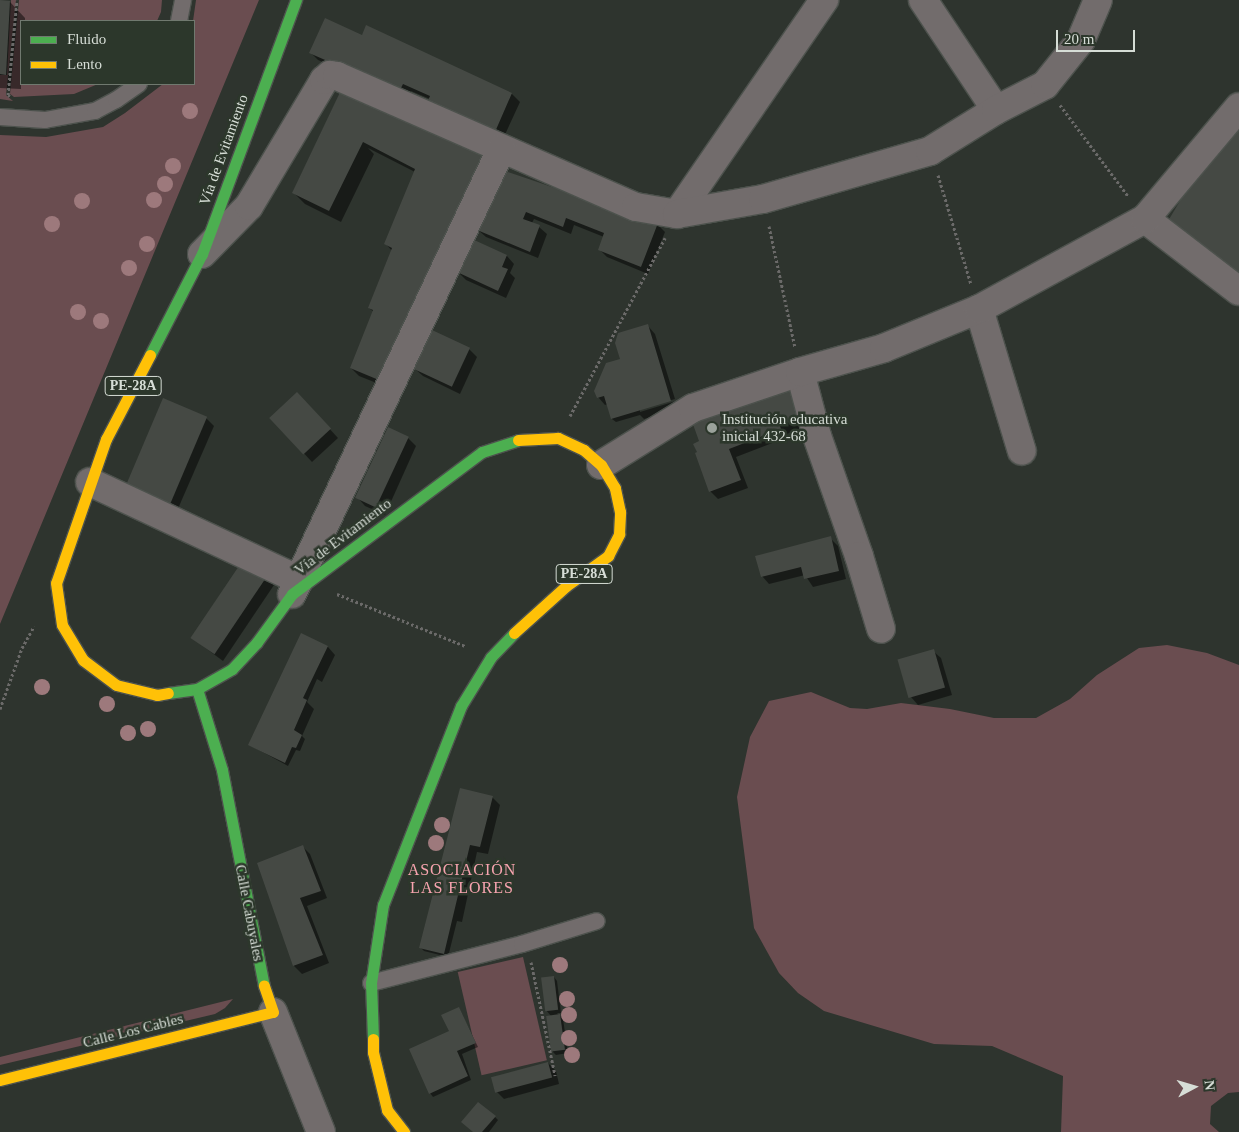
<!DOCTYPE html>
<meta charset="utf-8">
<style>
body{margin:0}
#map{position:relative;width:1239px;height:1132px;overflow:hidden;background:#2e342e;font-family:"Times New Roman",serif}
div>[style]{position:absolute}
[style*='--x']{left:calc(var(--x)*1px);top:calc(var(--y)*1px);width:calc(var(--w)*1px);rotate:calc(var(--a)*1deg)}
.green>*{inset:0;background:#6a4d50;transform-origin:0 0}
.shadow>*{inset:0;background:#0007}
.building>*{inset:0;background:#454944;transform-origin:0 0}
.path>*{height:3px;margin-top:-1.5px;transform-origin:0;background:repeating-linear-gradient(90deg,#6b6a69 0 2.5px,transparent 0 5px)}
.roads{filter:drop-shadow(1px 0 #4d524d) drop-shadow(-1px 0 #4d524d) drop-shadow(0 1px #4d524d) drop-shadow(0 -1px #4d524d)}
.lane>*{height:16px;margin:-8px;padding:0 8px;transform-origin:8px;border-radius:8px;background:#726c6c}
.street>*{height:28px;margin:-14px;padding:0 14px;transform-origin:14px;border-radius:14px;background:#726c6c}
.fast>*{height:11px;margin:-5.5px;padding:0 5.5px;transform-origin:5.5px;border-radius:5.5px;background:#4caf50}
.slow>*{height:11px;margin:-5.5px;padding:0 5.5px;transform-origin:5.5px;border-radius:5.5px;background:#ffc107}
.trees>*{width:16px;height:16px;margin:-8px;border-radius:50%;background:#9d797c}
.dots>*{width:14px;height:14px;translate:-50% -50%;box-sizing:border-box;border:2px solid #2c372b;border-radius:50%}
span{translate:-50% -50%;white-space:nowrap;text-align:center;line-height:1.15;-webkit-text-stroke:5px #2c372b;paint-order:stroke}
.shield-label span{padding:1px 4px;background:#2c372b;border:1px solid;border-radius:4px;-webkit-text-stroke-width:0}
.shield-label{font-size:14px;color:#d6ddd6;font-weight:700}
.street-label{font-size:15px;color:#d6ddd6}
.poi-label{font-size:15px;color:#d6ddd6}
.left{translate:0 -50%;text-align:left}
.neighbourhood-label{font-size:16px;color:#f8a4b0;letter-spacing:1px}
.legend{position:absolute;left:20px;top:20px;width:175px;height:65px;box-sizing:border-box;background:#2c372b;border:1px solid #70796f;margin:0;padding:6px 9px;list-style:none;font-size:15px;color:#d6ddd6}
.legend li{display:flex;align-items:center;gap:10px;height:25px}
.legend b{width:25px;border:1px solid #70796f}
.north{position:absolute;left:1169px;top:1062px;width:50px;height:50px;-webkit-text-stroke:4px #2c372b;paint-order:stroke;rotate:84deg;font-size:14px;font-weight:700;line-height:20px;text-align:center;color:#d6ddd6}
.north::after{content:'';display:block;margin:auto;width:18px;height:22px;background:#d6ddd6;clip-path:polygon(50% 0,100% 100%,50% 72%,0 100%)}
.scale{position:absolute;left:1056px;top:30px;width:79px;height:22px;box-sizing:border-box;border:2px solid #d6ddd6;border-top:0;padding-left:6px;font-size:15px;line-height:18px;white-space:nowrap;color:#d6ddd6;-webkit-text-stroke:4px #2c372b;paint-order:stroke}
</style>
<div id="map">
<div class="green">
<i style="clip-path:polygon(11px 0,16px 0,6px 95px,13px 101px,0 99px,0 75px,7px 75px)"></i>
<i style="clip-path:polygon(19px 0,162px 0,161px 12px,157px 21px,21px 21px,21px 84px,98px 84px,74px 94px,14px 97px,10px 94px)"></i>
<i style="clip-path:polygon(196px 0,259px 0,0 624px,0 135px,46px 137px,103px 127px,125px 113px,163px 84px,194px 84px,193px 21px)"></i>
<i style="clip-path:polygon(1167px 645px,1207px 653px,1239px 665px,1239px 1092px,1228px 1093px,1211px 1106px,1210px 1124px,1219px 1132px,1061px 1132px,1063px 1076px,992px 1046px,934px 1044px,824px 1011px,798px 993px,779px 973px,754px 928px,737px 797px,750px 737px,769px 701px,811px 692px,850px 708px,867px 709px,901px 703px,950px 709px,994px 718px,1036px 718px,1070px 699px,1097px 675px,1139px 648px)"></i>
<i style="left:523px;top:957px;width:106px;height:67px;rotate:77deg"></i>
<i style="clip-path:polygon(233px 999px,225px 1008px,215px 1014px,0 1065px,0 1057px)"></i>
</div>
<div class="shadow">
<i style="clip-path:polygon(0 2px,10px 2px,25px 18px,25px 21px,21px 21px,21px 89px,0 88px)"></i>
<i style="clip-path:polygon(367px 27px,512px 94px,520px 102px,503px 139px,430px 99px,411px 91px,407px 98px,318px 60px,310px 52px,362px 36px)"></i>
<i style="clip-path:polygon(342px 89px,491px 155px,394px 390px,359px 376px,351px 368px,374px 312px,369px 308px,392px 251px,386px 244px,415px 172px,368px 148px,374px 154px,341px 222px,305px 204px,293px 192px)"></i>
<i style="clip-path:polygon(501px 177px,657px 224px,665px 232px,648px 274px,607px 257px,599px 249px,604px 237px,574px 225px,571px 234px,534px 219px,532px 223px,539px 227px,547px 234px,538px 258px,486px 237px,478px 230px)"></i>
<i style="clip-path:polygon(472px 240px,507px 256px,514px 264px,510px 273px,515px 278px,506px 298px,466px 280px,458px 272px)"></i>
<i style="clip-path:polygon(648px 326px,655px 334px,675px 399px,640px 409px,640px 412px,676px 401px,678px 409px,644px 419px,640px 415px,616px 422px,612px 419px,608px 404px,605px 405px,598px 397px)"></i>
<i style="clip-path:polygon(469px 349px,477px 357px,460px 394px,423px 376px,415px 369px)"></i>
<i style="clip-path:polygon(794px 385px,814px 423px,787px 434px,788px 437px,736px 457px,748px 488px,718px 499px,710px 491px,701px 442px)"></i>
<i style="clip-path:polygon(305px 402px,338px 438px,312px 462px,271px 418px)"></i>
<i style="clip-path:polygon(206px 418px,214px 426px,177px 511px,134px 492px)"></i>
<i style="clip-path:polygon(389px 429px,408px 438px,416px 446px,385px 515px,365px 506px,358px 498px)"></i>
<i style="clip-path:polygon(830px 538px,838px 546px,846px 579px,813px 587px,805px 575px,769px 584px,762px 576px)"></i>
<i style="clip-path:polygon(266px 577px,274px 585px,223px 661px,192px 638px)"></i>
<i style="clip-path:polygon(302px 635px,328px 647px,335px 655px,322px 682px,317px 679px,307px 702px,314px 709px,302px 736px,305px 739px,300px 751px,296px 750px,288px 766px,250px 745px)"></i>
<i style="clip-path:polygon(933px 651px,941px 658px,952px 695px,918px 705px,911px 697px)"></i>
<i style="clip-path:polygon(492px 797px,500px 805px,488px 854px,477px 852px,462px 922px,457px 921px,448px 957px,424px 951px,420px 947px)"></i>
<i style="clip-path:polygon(303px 847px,310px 854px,327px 898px,307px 906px,329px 963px,302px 974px,294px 966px,259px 864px)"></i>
<i style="clip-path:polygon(554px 977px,557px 981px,561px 1013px,557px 1013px,563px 1019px,568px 1053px,556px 1055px,553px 1052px,551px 1016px,546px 1010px)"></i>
<i style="clip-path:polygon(459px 1008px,478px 1047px,462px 1054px,471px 1080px,433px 1097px,430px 1093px)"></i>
<i style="clip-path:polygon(548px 1063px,556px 1071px,559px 1084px,504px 1099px,496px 1091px)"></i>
<i style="clip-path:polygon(495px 1117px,498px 1120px,489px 1132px,474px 1132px)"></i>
</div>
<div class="building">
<i style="clip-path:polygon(0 0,10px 1px,6px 75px,0 74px)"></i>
<i style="clip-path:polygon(325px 18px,362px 35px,366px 25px,512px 93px,495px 132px,427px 103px,430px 96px,403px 84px,399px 92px,309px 53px)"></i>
<i style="clip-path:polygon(342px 88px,492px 154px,386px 383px,350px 368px,373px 310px,368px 308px,392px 248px,384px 244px,415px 169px,363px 142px,329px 211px,292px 193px)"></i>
<i style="clip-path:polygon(1239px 126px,1239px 278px,1168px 221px,1193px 179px)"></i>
<i style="clip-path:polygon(508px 172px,658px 223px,641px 267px,598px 250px,604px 233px,566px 218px,563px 227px,526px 212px,523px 219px,540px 225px,530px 252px,477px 230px,500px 176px)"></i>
<i style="clip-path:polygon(472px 239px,507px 255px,502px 267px,508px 269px,498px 291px,457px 272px)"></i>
<i style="clip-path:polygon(648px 324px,671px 401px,611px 419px,604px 396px,597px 398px,594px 391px,606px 363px,620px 359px,615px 343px,618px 333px)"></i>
<i style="left:432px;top:330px;width:42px;height:43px;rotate:25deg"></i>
<i style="clip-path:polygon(794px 383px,807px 415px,780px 426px,781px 429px,729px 449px,741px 480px,709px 492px,695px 453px,697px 452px,693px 444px,699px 441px,690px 416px)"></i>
<i style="left:297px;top:392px;width:50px;height:38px;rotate:47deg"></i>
<i style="left:163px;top:398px;width:48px;height:95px;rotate:23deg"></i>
<i style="left:388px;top:427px;width:23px;height:78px;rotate:25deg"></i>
<i style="clip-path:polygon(831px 536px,839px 571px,804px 579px,801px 567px,761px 577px,755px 556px)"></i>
<i style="left:243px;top:560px;width:29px;height:94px;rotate:34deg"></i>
<i style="clip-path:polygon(301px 633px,328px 646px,303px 698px,307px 700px,294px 730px,302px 735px,296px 748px,292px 747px,285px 763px,248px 745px)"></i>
<i style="left:934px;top:649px;width:40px;height:38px;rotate:74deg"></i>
<i style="clip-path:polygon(460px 788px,493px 796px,480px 847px,470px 845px,444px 954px,419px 948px)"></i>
<i style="clip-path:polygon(303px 845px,321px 891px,300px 898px,323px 955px,293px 966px,257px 863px)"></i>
<i style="left:554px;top:976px;width:34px;height:13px;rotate:83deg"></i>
<i style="clip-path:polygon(459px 1007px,476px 1043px,457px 1051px,468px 1076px,429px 1094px,409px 1049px,449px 1031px,441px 1015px)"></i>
<i style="left:560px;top:1014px;width:36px;height:14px;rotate:82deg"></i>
<i style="left:548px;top:1062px;width:16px;height:59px;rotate:75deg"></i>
<i style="clip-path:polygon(478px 1102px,496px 1116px,482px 1132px,473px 1132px,461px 1122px)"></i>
</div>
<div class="path">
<i style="--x:10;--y:96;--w:2;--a:-153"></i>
<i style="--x:8;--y:95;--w:95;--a:-84.6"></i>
<i style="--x:1060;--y:105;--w:114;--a:53.2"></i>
<i style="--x:938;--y:175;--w:114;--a:73.2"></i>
<i style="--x:769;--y:226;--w:124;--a:77.9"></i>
<i style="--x:570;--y:416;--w:202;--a:-61.9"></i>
<i style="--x:337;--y:594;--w:138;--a:22.1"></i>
<i style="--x:0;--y:709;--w:65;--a:-70.2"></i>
<i style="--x:22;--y:648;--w:25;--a:-61"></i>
<i style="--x:531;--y:962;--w:116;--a:78"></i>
</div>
<div class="roads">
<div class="lane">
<i style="--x:179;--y:21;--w:21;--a:-79"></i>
<i style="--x:0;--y:117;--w:45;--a:3.8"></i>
<i style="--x:45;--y:120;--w:51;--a:-10.2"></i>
<i style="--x:95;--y:111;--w:24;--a:-28"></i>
<i style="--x:116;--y:100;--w:28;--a:-35"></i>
<i style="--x:371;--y:983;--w:156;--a:-14.5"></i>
<i style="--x:522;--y:944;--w:78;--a:-17"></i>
</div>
<div class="street">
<i style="--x:923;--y:0;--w:132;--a:56.4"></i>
<i style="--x:677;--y:214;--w:260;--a:-55.5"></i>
<i style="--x:1145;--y:219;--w:118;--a:37.5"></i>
<i style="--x:202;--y:254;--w:67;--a:-45.6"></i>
<i style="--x:249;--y:206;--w:147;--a:-59.2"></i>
<i style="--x:324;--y:80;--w:8;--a:-40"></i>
<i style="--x:330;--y:75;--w:7;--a:8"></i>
<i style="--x:337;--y:76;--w:326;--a:23.7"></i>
<i style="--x:636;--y:207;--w:42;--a:9.7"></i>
<i style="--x:677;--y:214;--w:87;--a:-9.9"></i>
<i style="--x:763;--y:199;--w:174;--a:-16"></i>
<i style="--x:930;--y:151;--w:78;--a:-31.8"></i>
<i style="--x:996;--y:110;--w:55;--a:-27"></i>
<i style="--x:1045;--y:85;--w:58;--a:-51.3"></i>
<i style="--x:1081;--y:40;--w:43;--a:-67"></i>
<i style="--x:979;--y:309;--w:148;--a:73.2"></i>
<i style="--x:800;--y:372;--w:66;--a:75.1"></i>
<i style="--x:817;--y:436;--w:127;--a:70.7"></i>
<i style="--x:859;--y:556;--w:76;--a:73.2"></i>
<i style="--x:601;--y:465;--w:108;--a:-31.8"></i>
<i style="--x:693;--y:408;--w:113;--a:-18.6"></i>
<i style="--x:800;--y:372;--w:87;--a:-15.9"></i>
<i style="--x:884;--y:348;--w:103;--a:-22.3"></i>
<i style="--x:979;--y:309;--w:189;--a:-28.5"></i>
<i style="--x:1145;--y:219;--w:146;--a:-50"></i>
<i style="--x:90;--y:482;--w:231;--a:25.1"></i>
<i style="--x:292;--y:594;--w:492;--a:-64.8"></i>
<i style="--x:273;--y:1012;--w:129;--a:68.2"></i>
</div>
<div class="fast">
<i style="--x:150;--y:355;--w:114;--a:-62.8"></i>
<i style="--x:202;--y:254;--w:271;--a:-69.7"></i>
<i style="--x:197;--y:689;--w:85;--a:72.8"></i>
<i style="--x:222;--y:770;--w:220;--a:79"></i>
<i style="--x:168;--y:693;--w:29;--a:-8"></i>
<i style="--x:197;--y:689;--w:40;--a:-29.7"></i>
<i style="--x:232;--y:669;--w:37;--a:-47"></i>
<i style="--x:257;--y:642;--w:59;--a:-53.9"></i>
<i style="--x:292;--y:594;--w:237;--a:-36.8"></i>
<i style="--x:482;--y:452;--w:38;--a:-18"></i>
<i style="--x:373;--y:1039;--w:56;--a:-92"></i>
<i style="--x:371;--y:983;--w:79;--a:-81.3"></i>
<i style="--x:383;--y:905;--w:214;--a:-68.6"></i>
<i style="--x:461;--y:706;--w:57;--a:-58.5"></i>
<i style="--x:491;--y:657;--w:33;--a:-46"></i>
</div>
<div class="slow">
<i style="--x:150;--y:355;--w:95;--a:117.6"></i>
<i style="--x:106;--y:439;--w:152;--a:109.1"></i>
<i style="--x:56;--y:583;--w:42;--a:81.9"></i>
<i style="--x:62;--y:625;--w:41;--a:59"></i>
<i style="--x:83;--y:660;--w:41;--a:37.1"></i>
<i style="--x:116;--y:685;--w:42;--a:13.7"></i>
<i style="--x:157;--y:695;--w:11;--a:-10"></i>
<i style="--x:514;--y:633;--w:70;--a:-42.1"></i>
<i style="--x:566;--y:586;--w:52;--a:-35.5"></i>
<i style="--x:608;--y:556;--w:25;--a:-63"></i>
<i style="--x:619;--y:534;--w:22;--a:-87"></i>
<i style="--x:620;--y:512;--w:25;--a:-102"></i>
<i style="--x:615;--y:488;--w:27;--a:-121"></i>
<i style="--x:601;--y:465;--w:23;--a:-139"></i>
<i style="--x:584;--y:450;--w:29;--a:-155"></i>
<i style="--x:558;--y:438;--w:40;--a:177.1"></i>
<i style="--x:373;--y:1039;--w:13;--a:90"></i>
<i style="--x:373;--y:1052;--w:60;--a:76.4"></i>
<i style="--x:387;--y:1110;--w:28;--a:52"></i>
<i style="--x:0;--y:1080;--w:281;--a:-14"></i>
<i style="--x:273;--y:1012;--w:28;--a:-109"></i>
</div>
</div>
<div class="trees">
<i style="left:190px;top:111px"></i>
<i style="left:173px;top:166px"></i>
<i style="left:165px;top:184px"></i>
<i style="left:154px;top:200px"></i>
<i style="left:82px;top:201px"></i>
<i style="left:52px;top:224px"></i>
<i style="left:147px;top:244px"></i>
<i style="left:129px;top:268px"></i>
<i style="left:78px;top:312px"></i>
<i style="left:101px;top:321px"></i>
<i style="left:42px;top:687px"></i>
<i style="left:107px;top:704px"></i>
<i style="left:148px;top:729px"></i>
<i style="left:128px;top:733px"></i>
<i style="left:442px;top:825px"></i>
<i style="left:436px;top:843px"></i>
<i style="left:560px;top:965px"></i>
<i style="left:567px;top:999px"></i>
<i style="left:569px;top:1015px"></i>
<i style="left:569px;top:1038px"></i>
<i style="left:572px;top:1055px"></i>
</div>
<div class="dots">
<i style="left:712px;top:428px;background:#9ba29b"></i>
</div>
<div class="shield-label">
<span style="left:133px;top:386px">PE-28A</span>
<span style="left:584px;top:574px">PE-28A</span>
</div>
<div class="street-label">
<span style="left:224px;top:150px;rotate:-70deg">Vía de Evitamiento</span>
<span style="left:343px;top:537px;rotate:-37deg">Vía de Evitamiento</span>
<span style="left:249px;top:913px;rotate:79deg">Calle Cabuyales</span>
<span style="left:133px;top:1031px;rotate:-14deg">Calle Los Cables</span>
</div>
<div class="poi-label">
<span class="left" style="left:722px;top:428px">Institución educativa<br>inicial 432-68</span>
</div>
<div class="neighbourhood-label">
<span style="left:462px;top:879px">ASOCIACIÓN<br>LAS FLORES</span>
</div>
<ul class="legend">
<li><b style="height:6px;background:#4caf50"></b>Fluido</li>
<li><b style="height:6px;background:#ffc107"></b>Lento</li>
</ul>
<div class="north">N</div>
<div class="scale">20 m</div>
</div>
